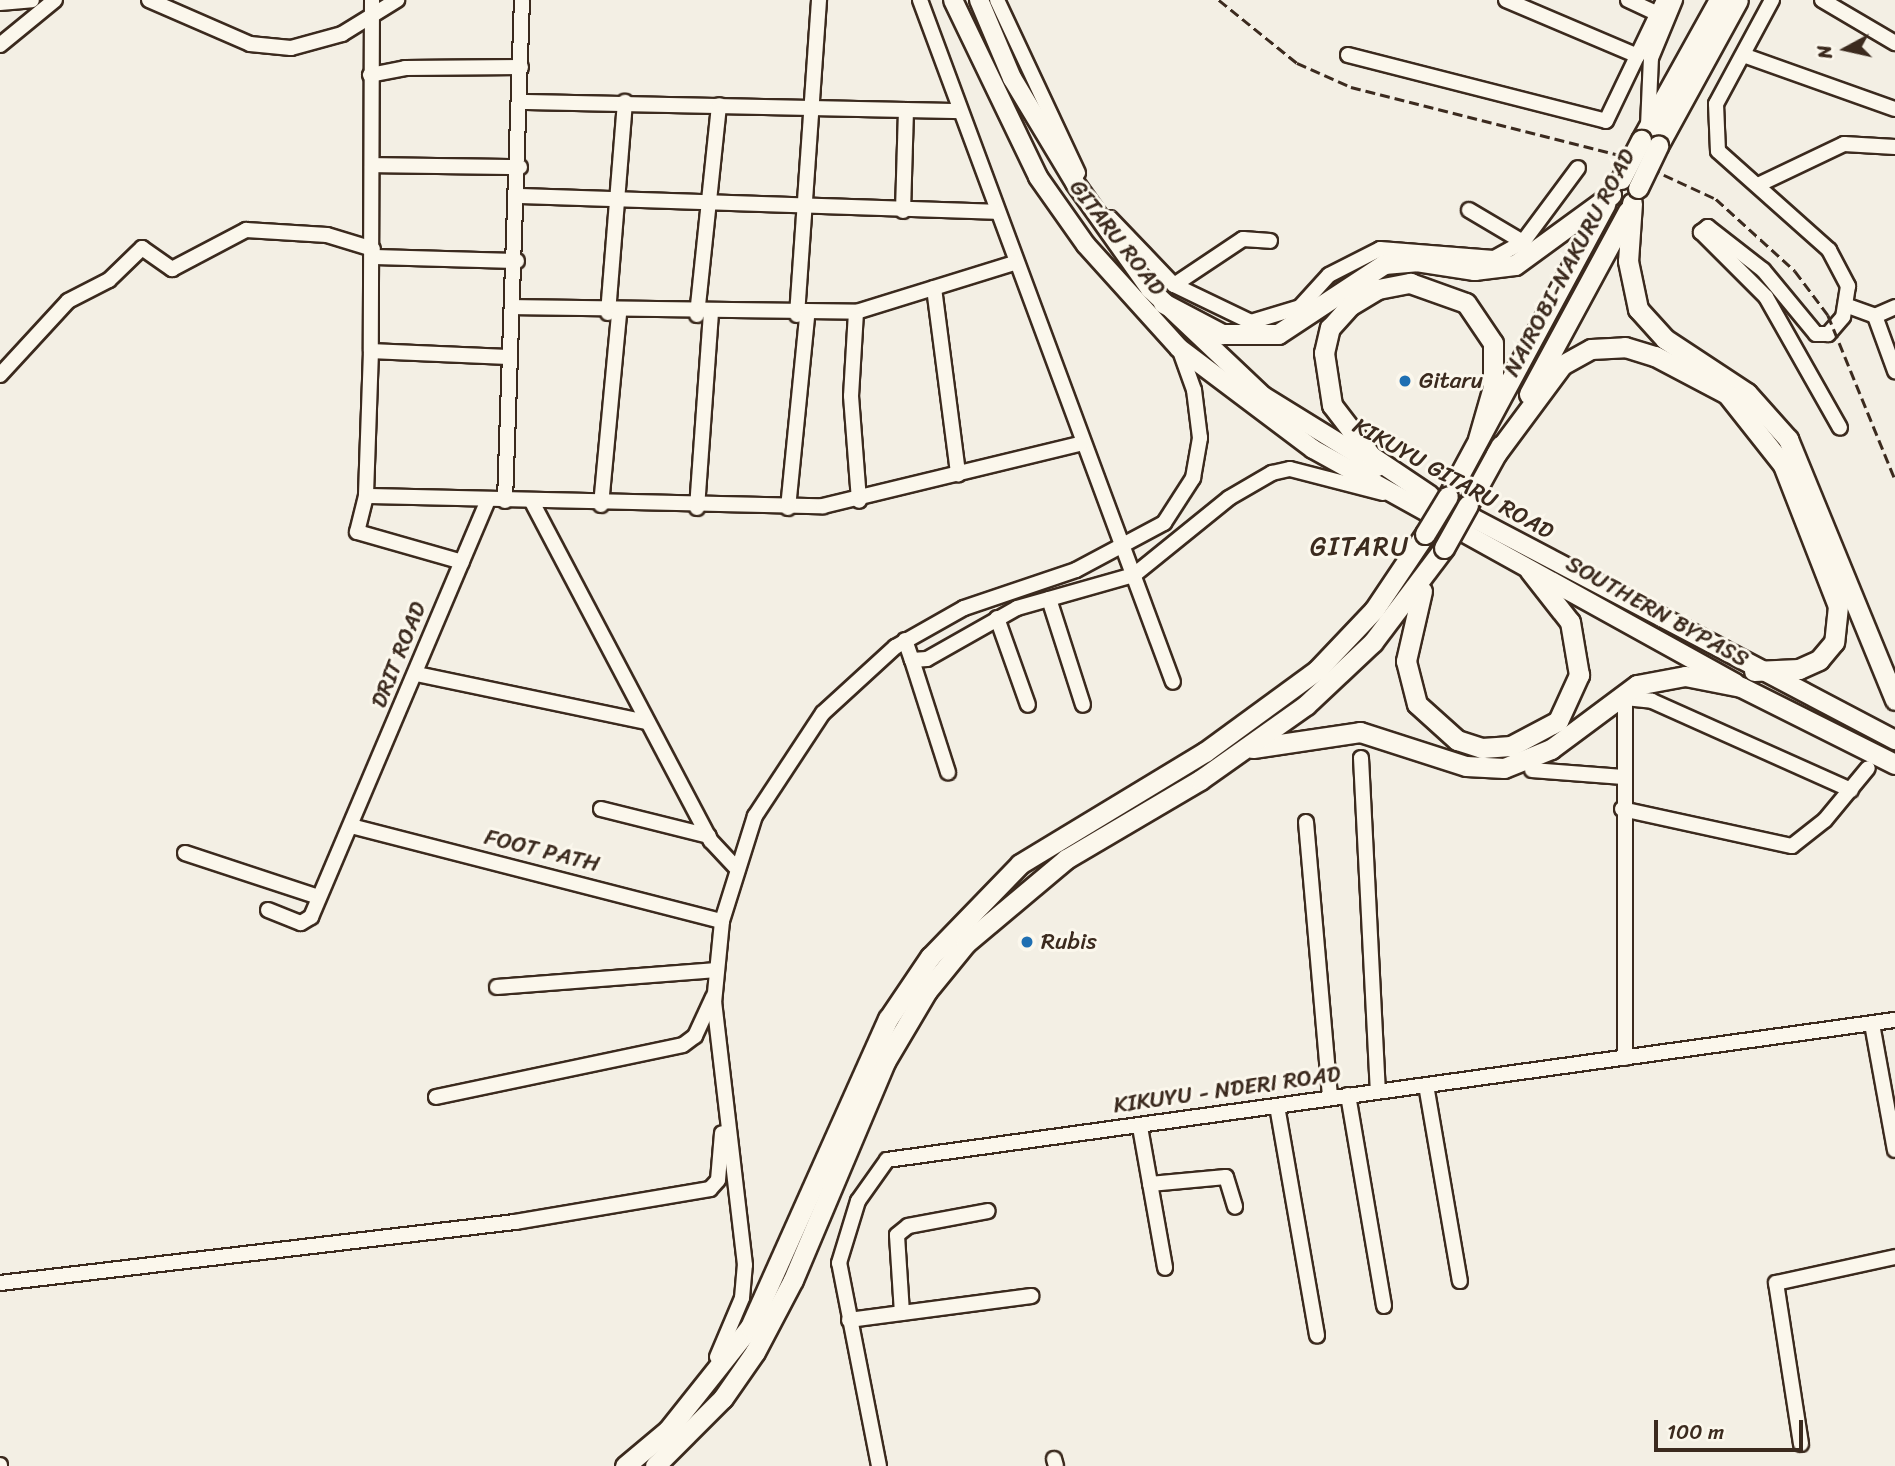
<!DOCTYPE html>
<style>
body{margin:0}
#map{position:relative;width:1895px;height:1466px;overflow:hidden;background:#f3efe4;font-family:Sriracha,sans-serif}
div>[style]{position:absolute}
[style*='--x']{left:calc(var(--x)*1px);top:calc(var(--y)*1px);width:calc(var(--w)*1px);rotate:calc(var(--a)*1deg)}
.roads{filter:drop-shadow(2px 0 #3b2a1e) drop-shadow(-2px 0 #3b2a1e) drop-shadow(0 2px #3b2a1e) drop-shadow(0 -2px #3b2a1e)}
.minor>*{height:14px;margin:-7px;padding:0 7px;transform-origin:7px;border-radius:7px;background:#fbf7ec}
.major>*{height:18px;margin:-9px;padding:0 9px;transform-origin:9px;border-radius:9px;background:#fbf7ec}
.highway>*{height:19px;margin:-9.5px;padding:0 9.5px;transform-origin:9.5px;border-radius:9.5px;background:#fbf7ec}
.rail>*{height:2.5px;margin-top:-1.25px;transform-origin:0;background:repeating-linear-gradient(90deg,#3b2a1e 0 10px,transparent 0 15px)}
.bridges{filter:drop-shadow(2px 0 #3b2a1e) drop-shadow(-2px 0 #3b2a1e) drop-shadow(0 2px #3b2a1e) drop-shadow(0 -2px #3b2a1e)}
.highway-bridge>*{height:19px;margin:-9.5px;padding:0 9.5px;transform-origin:9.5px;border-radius:9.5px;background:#fbf7ec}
.dots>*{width:19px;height:19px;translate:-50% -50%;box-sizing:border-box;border:4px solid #fbf7ec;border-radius:50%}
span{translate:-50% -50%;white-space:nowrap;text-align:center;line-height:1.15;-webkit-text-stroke:6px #fbf7ec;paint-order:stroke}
.street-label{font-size:23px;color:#3b2a1e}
.poi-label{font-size:23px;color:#3b2a1e}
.left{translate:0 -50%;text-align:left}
.quarter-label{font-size:26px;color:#3b2a1e;letter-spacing:2px}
.north{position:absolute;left:1811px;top:14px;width:70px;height:70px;-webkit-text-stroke:5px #fbf7ec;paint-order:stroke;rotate:262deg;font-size:19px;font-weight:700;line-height:28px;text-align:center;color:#3b2a1e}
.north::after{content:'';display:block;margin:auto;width:24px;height:32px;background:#3b2a1e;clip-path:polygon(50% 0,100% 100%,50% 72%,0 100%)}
.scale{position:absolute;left:1654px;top:1420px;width:149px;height:32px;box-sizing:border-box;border:4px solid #3b2a1e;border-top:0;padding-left:9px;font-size:21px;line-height:24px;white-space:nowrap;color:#3b2a1e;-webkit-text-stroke:5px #fbf7ec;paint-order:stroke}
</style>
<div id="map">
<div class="roads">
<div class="minor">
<i style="--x:149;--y:0;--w:110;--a:23.5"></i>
<i style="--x:250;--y:44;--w:41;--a:5.6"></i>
<i style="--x:291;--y:48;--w:53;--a:-15.4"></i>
<i style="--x:342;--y:34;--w:65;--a:-31.7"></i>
<i style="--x:372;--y:0;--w:351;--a:90.2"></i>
<i style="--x:371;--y:351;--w:145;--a:92"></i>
<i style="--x:366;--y:496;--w:37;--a:104"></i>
<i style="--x:357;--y:532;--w:109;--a:15.9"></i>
<i style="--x:920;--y:0;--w:727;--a:69.65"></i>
<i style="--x:997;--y:0;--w:191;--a:64.9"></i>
<i style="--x:1506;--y:0;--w:143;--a:23"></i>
<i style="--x:1628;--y:0;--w:33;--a:25"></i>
<i style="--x:1772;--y:0;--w:118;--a:118.3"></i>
<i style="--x:1716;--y:104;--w:47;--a:87.6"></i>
<i style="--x:1718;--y:151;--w:149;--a:41.7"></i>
<i style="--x:1829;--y:250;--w:41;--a:62.2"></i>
<i style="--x:1848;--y:286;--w:31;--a:99"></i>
<i style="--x:1843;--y:317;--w:23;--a:131"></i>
<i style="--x:1828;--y:334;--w:12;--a:180"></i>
<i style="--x:1816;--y:334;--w:83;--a:-129.6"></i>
<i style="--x:1763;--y:270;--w:70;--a:-142"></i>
<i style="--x:1708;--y:227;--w:9;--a:144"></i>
<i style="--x:1701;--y:232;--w:92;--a:45"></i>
<i style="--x:1766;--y:297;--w:150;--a:60.5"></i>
<i style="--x:1822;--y:0;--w:85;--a:30.5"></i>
<i style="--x:0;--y:3;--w:32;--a:-5"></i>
<i style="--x:0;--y:45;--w:71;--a:-39.3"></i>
<i style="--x:1348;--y:55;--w:266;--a:14.3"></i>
<i style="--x:1606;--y:121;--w:134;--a:-64.4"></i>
<i style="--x:1743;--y:55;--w:161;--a:19.6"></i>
<i style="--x:370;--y:75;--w:36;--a:-11"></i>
<i style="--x:405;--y:68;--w:116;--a:-0.5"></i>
<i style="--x:522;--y:102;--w:436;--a:1.2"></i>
<i style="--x:1648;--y:126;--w:68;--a:-87.5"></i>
<i style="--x:1651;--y:58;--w:63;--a:-67.5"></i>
<i style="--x:372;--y:165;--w:148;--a:0.8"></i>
<i style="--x:1760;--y:184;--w:93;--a:-25.5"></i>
<i style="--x:1844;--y:144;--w:51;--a:3.4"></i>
<i style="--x:520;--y:196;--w:475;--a:1.9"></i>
<i style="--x:1469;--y:210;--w:63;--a:30.7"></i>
<i style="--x:903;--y:211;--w:101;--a:-88.3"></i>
<i style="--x:1110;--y:218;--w:93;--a:46.3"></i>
<i style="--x:1174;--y:285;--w:85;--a:25.7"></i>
<i style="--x:1251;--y:322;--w:51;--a:-17"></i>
<i style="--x:1300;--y:307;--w:43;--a:-47.8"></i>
<i style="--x:1329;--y:275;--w:57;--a:-27"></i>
<i style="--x:1380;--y:249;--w:114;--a:4.5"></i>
<i style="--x:1494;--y:258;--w:33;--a:-29"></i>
<i style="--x:1523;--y:242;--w:92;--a:-53.4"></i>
<i style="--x:373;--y:257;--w:144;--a:1.6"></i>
<i style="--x:1174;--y:285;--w:83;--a:-33.7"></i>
<i style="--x:1243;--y:239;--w:27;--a:4"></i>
<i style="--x:934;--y:288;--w:188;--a:82.6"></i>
<i style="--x:1848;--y:306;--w:29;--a:20"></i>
<i style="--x:1875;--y:316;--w:59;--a:70"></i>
<i style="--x:514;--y:307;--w:342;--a:0.8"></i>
<i style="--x:856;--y:312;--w:165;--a:-17.2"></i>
<i style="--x:856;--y:312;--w:84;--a:93.4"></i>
<i style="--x:851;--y:396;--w:105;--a:85.6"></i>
<i style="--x:608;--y:313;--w:212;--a:-85.4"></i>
<i style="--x:697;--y:315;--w:211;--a:-84"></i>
<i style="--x:797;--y:315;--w:316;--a:-86"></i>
<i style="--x:1875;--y:316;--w:22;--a:-24"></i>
<i style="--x:371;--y:351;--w:136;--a:2.5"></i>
<i style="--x:0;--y:375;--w:100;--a:-47.4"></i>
<i style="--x:68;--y:301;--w:46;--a:-27.1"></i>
<i style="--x:109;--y:280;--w:46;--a:-44.1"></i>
<i style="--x:142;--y:248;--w:37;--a:35"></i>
<i style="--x:172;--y:269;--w:84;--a:-27.8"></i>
<i style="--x:246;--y:230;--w:81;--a:3.5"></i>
<i style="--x:327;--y:235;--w:48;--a:16.9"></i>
<i style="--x:366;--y:496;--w:457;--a:1.3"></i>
<i style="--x:823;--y:506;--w:264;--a:-13.6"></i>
<i style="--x:505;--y:501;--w:501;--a:-88.06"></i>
<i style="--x:532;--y:502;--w:383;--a:62.2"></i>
<i style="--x:711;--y:841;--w:35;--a:47"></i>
<i style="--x:601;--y:505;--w:192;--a:-84.6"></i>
<i style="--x:697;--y:508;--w:194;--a:-85.9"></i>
<i style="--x:788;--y:508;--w:193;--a:-84.3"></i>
<i style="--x:1049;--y:599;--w:111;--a:72.2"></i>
<i style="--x:997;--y:618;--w:92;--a:70.4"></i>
<i style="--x:905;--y:640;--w:21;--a:71"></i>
<i style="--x:912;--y:660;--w:15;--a:-4"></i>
<i style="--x:927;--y:659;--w:103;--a:-29.5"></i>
<i style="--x:1017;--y:608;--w:122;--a:-15.8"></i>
<i style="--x:1134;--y:575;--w:122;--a:-39"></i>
<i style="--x:1229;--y:498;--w:50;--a:-30.2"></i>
<i style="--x:1272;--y:473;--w:18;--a:-13"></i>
<i style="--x:1290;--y:469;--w:96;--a:14.5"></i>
<i style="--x:912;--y:660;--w:118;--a:72.2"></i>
<i style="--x:417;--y:674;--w:234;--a:11.8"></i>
<i style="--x:1361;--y:758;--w:333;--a:87.1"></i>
<i style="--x:1532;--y:770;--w:91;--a:4.4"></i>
<i style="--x:601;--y:809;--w:111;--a:14"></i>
<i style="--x:1622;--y:809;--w:174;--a:12.3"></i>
<i style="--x:1792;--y:846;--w:42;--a:-38.2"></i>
<i style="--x:1825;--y:820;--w:67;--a:-50.4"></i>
<i style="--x:1306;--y:822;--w:276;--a:85"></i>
<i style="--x:351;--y:826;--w:383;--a:14.4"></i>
<i style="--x:185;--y:853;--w:141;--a:18.2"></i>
<i style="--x:268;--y:910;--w:35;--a:22"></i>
<i style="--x:301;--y:923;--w:12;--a:-31"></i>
<i style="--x:311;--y:917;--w:452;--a:-67"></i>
<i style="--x:497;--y:987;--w:220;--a:-4.4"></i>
<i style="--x:1872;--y:1024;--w:128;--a:79.7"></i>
<i style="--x:1625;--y:1058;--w:360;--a:-90"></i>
<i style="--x:1625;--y:698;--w:27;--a:6"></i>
<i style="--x:1652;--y:701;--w:218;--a:24.1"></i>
<i style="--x:1426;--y:1085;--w:199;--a:80.2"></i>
<i style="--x:1348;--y:1095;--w:214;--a:80.3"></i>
<i style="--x:436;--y:1097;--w:252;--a:-11.9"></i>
<i style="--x:683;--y:1045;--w:15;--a:-37"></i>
<i style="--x:695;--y:1036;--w:43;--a:-65.2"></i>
<i style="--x:1277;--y:1106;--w:233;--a:80.1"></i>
<i style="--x:1140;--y:1127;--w:143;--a:79.9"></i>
<i style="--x:1150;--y:1184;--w:76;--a:-5.3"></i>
<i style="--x:1226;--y:1177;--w:31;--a:73"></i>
<i style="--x:0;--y:1283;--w:519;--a:-6.76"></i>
<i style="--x:515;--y:1222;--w:198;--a:-9.6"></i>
<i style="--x:710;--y:1189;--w:12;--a:-48"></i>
<i style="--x:718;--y:1180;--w:47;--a:-85.1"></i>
<i style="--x:902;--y:1313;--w:78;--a:-93.7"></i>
<i style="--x:897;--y:1235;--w:14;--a:-39"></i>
<i style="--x:908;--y:1226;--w:81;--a:-10.6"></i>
<i style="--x:849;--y:1320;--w:184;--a:-7.5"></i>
<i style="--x:717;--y:1357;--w:64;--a:-67"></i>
<i style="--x:742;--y:1298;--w:33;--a:-85"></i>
<i style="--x:745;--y:1265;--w:264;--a:-96.7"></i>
<i style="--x:714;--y:1003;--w:82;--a:-84.4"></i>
<i style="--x:722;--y:921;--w:110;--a:-72.6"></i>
<i style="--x:755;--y:816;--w:123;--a:-56.6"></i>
<i style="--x:823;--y:713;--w:98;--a:-42.5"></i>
<i style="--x:895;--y:647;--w:79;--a:-29.5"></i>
<i style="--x:964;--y:608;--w:118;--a:-18.7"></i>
<i style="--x:1076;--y:570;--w:100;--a:-28.1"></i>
<i style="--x:1164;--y:523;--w:54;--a:-57.2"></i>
<i style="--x:1193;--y:478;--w:41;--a:-80.1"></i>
<i style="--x:1200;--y:438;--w:48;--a:-97.1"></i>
<i style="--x:1194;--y:390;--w:45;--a:-109.7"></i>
<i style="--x:1801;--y:1444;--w:163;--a:-98.8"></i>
<i style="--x:1776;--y:1283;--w:122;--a:-12.3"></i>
<i style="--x:1054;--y:1459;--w:7;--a:74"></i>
<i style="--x:0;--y:1465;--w:1;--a:90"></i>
<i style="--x:879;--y:1466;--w:207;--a:-101.1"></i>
<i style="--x:839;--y:1263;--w:65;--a:-73"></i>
<i style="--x:858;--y:1201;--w:50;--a:-54.7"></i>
<i style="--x:887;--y:1160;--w:1018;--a:-7.91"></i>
</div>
<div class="major">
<i style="--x:953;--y:0;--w:196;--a:64.3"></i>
<i style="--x:1038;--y:177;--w:83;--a:54.8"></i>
<i style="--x:1086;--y:245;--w:139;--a:47.9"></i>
<i style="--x:1179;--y:348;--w:168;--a:37"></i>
<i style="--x:1313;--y:449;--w:483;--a:29"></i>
<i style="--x:979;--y:0;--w:85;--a:67.1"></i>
<i style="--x:1012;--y:78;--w:122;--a:59"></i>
<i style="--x:1075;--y:183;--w:130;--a:54.7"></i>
<i style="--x:1150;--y:289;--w:156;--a:43.4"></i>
<i style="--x:1263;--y:396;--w:135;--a:31.7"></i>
<i style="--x:1452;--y:507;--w:501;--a:27.74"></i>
</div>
<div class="highway">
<i style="--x:1641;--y:140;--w:160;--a:-60.9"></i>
<i style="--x:1658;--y:146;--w:166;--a:-61.3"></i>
<i style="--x:1632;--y:203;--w:58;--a:93.9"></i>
<i style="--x:1628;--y:261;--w:49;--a:78.2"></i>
<i style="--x:1638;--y:309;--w:40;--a:48"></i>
<i style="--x:1665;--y:339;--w:98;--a:33.4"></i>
<i style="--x:1747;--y:393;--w:62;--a:48.3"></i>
<i style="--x:1788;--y:439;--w:282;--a:67.7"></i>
<i style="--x:1163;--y:303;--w:67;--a:27.7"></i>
<i style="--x:1222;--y:334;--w:56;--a:0"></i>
<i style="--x:1278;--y:334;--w:127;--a:-33.4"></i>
<i style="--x:1384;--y:264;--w:32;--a:-5"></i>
<i style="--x:1416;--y:261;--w:59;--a:8.8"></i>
<i style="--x:1474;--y:270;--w:41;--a:-7"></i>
<i style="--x:1515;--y:265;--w:119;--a:-36.1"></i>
<i style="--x:1529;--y:394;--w:208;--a:-61.6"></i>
<i style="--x:1496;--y:454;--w:111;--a:-53.4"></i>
<i style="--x:1562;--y:365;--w:33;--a:-29"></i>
<i style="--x:1591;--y:349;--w:34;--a:-3"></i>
<i style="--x:1625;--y:347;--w:31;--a:17"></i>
<i style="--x:1655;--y:356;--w:81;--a:27.8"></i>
<i style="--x:1727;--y:394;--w:90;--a:51.7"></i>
<i style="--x:1783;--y:465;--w:151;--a:68.7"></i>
<i style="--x:1838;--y:606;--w:36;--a:96"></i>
<i style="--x:1834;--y:642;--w:23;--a:130"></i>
<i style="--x:1819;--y:660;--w:22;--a:156"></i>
<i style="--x:1799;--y:669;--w:45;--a:177.5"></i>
<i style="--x:1429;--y:495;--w:70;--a:-146.1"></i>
<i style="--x:1371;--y:456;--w:64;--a:-127.4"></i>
<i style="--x:1332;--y:405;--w:53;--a:-98.7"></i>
<i style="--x:1324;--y:353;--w:26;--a:-77"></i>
<i style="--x:1330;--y:328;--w:31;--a:-48"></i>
<i style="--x:1351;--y:305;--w:31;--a:-31"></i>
<i style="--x:1378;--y:289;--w:33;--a:-11"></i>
<i style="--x:1410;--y:283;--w:59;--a:19.7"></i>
<i style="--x:1466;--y:303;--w:48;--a:56"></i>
<i style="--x:1493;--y:343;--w:44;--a:90"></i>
<i style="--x:1493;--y:387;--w:54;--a:106.1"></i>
<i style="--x:1448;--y:496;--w:332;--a:-61.7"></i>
<i style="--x:1468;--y:505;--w:68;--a:-61.2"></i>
<i style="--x:1422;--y:591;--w:72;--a:102.9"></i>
<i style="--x:1406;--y:661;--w:44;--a:75.7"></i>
<i style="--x:1417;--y:704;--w:54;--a:42"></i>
<i style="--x:1457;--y:740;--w:26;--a:18"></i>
<i style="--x:1482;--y:748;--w:29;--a:-4"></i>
<i style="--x:1511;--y:746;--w:53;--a:-28"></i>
<i style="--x:1558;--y:721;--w:51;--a:-65.5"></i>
<i style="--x:1579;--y:675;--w:54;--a:-99.6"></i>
<i style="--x:1570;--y:622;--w:65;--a:-128.1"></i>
<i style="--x:1253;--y:748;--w:108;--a:-8.5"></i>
<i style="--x:1360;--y:732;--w:111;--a:17.8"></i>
<i style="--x:1466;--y:766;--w:38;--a:3"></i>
<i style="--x:1504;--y:768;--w:51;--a:-22"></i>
<i style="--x:1551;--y:749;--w:107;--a:-36.7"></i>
<i style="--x:1637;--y:685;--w:49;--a:-10.6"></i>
<i style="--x:1685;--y:676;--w:57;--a:11.1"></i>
<i style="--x:1741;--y:687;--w:172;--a:26.6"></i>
<i style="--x:625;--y:1466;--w:56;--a:-39.9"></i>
<i style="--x:668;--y:1430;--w:132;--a:-51.5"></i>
<i style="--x:750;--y:1327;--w:338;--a:-65.9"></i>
<i style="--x:888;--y:1019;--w:75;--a:-55.9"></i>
<i style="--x:930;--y:957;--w:129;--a:-45.9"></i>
<i style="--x:1020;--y:864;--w:216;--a:-31.2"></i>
<i style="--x:1205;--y:752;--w:139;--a:-36.2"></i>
<i style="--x:1317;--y:670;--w:83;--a:-46.5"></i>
<i style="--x:1374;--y:610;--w:92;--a:-56.1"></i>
<i style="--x:655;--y:1466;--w:96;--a:-45"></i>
<i style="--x:723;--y:1398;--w:56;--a:-55.2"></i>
<i style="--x:755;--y:1352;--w:81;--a:-62.2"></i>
<i style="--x:793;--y:1280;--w:237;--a:-67.1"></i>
<i style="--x:885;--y:1062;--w:82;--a:-59.4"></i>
<i style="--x:927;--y:991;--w:62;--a:-50.9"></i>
<i style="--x:966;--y:943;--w:131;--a:-40"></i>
<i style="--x:1066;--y:859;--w:156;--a:-30.5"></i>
<i style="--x:1200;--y:780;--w:130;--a:-35.3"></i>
<i style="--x:1306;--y:705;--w:92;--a:-43.2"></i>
<i style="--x:1373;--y:642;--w:118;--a:-52.9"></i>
</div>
</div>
<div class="rail">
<i style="--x:1219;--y:0;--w:100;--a:38.9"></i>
<i style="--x:1297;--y:63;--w:59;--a:24"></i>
<i style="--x:1351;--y:87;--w:281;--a:14.2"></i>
<i style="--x:1623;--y:156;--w:102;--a:24.8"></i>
<i style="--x:1716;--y:199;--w:107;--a:42.3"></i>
<i style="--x:1795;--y:271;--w:55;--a:53.1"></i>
<i style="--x:1828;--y:315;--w:177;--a:67.8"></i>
</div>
<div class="bridges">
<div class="highway-bridge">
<i style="--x:1621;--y:179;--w:44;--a:-62.9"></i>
<i style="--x:1638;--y:188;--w:47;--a:-64.5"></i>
<i style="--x:1425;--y:534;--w:44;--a:-58.8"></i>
<i style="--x:1444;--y:548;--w:49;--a:-60.8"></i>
</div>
</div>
<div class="dots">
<i style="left:1405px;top:381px;background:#1f6fb2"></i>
<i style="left:1027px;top:942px;background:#1f6fb2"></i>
</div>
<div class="street-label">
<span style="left:1117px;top:238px;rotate:52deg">GITARU ROAD</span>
<span style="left:1570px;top:263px;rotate:-62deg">NAIROBI-NAKURU ROAD</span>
<span style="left:1453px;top:479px;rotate:29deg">KIKUYU GITARU ROAD</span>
<span style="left:1657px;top:612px;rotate:29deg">SOUTHERN BYPASS</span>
<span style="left:399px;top:655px;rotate:-68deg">DRIT ROAD</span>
<span style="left:542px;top:851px;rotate:14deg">FOOT PATH</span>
<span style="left:1227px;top:1090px;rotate:-8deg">KIKUYU - NDERI ROAD</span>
</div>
<div class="poi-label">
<span class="left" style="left:1419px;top:381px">Gitaru</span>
<span class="left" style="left:1041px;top:942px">Rubis</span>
</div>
<div class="quarter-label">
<span style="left:1360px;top:547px">GITARU</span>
</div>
<div class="north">N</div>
<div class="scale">100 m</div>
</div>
